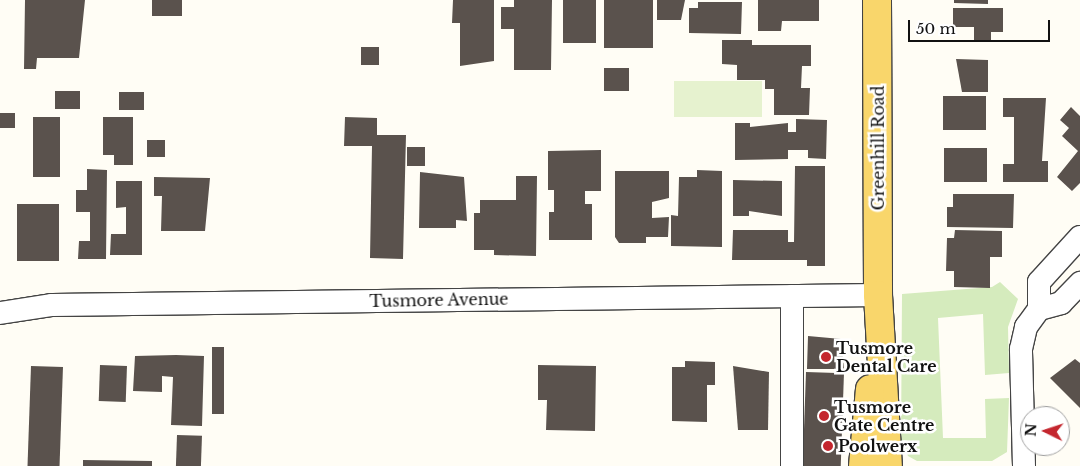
<!DOCTYPE html>
<style>
body{margin:0}
#map{position:relative;width:1080px;height:466px;overflow:hidden;background:#fffdf5;font-family:"Libre Baskerville",serif}
div>[style]{position:absolute}
[style*='--x']{left:calc(var(--x)*1px);top:calc(var(--y)*1px);width:calc(var(--w)*1px);rotate:calc(var(--a)*1deg)}
.green>*{inset:0;background:#d5ebbd}
.pitch>*{inset:0;background:#e6f2cf;transform-origin:0 0}
.building>*{inset:0;background:#5a524d;transform-origin:0 0}
.roads{filter:drop-shadow(1px 0 #444) drop-shadow(-1px 0 #444) drop-shadow(0 1px #444) drop-shadow(0 -1px #444)}
.minor>*{height:22px;margin:-11px;padding:0 11px;transform-origin:11px;border-radius:11px;background:#fff}
.major>*{height:28px;margin:-14px;padding:0 14px;transform-origin:14px;border-radius:14px;background:#f9d66b}
.dots>*{width:14px;height:14px;translate:-50% -50%;box-sizing:border-box;border:2px solid #fff;border-radius:50%}
span{translate:-50% -50%;white-space:nowrap;text-align:center;line-height:1.15;-webkit-text-stroke:5px #fff;paint-order:stroke}
.street-label{font-size:16px;color:#111}
.poi-label{font-size:16px;color:#111;font-weight:700}
.left{translate:0 -50%;text-align:left}
.north{position:absolute;left:1020px;top:406px;width:50px;height:50px;box-sizing:border-box;background:#fff;border:1px solid #a0a0a0;border-radius:50%;rotate:274deg;font-size:14px;font-weight:700;line-height:20px;text-align:center;color:#111}
.north::after{content:'';display:block;margin:auto;width:18px;height:22px;background:#c4262e;clip-path:polygon(50% 0,100% 100%,50% 72%,0 100%)}
.scale{position:absolute;left:908px;top:20px;width:142px;height:22px;box-sizing:border-box;border:2px solid #111;border-top:0;padding-left:6px;font-size:15px;line-height:18px;white-space:nowrap;color:#111;-webkit-text-stroke:4px #fff;paint-order:stroke}
</style>
<div id="map">
<div class="green">
<i style="clip-path:polygon(1000px 282px,1018px 299px,1008px 327px,1009px 373px,985px 375px,983px 314px,938px 318px,943px 438px,986px 438px,985px 399px,1009px 398px,1007px 452px,992px 461px,917px 461px,908px 456px,901px 441px,902px 294px,992px 287px)"></i>
</div>
<div class="pitch">
<i style="left:674px;top:81px;width:88px;height:36px"></i>
</div>
<div class="building">
<i style="clip-path:polygon(25px 0,85px 0,79px 58px,37px 58px,36px 69px,24px 69px)"></i>
<i style="left:152px;top:0;width:30px;height:16px"></i>
<i style="clip-path:polygon(453px 0,494px 0,494px 61px,460px 66px,460px 23px,452px 23px)"></i>
<i style="clip-path:polygon(514px 0,552px 0,551px 70px,514px 70px,514px 29px,501px 29px,501px 7px,514px 7px)"></i>
<i style="left:563px;top:0;width:33px;height:43px"></i>
<i style="left:604px;top:0;width:49px;height:48px"></i>
<i style="clip-path:polygon(657px 0,685px 0,681px 20px,657px 20px)"></i>
<i style="clip-path:polygon(758px 0,819px 0,819px 21px,782px 21px,781px 31px,758px 31px)"></i>
<i style="clip-path:polygon(954px 0,988px 0,988px 4px,954px 3px)"></i>
<i style="clip-path:polygon(698px 2px,742px 2px,741px 34px,689px 33px,689px 8px,698px 8px)"></i>
<i style="clip-path:polygon(953px 8px,1003px 8px,1003px 32px,991px 32px,991px 41px,974px 41px,974px 27px,953px 27px)"></i>
<i style="clip-path:polygon(722px 40px,752px 40px,752px 45px,811px 45px,811px 66px,802px 66px,801px 88px,810px 88px,809px 115px,774px 115px,774px 89px,765px 89px,765px 80px,737px 80px,737px 65px,722px 64px)"></i>
<i style="left:361px;top:47px;width:18px;height:18px"></i>
<i style="clip-path:polygon(956px 59px,988px 60px,988px 92px,962px 92px)"></i>
<i style="left:604px;top:68px;width:25px;height:23px"></i>
<i style="left:55px;top:91px;width:25px;height:18px"></i>
<i style="left:119px;top:92px;width:25px;height:18px"></i>
<i style="left:943px;top:96px;width:43px;height:34px"></i>
<i style="clip-path:polygon(1003px 98px,1046px 98px,1042px 161px,1048px 161px,1048px 182px,1003px 182px,1003px 164px,1014px 164px,1014px 117px,1003px 117px)"></i>
<i style="clip-path:polygon(1071px 107px,1080px 116px,1080px 183px,1072px 191px,1057px 177px,1078px 151px,1062px 136px,1069px 128px,1060px 120px)"></i>
<i style="left:0;top:113px;width:15px;height:15px"></i>
<i style="left:60px;top:117px;width:60px;height:27px;rotate:90deg"></i>
<i style="clip-path:polygon(103px 117px,133px 117px,133px 165px,114px 165px,114px 155px,103px 155px)"></i>
<i style="clip-path:polygon(345px 117px,377px 118px,377px 135px,406px 135px,403px 259px,370px 258px,372px 146px,344px 146px)"></i>
<i style="clip-path:polygon(796px 119px,827px 120px,826px 159px,808px 158px,808px 150px,788px 150px,788px 159px,735px 160px,735px 123px,750px 123px,750px 127px,788px 123px,788px 132px,796px 132px)"></i>
<i style="left:147px;top:140px;width:18px;height:17px"></i>
<i style="left:407px;top:147px;width:18px;height:19px"></i>
<i style="left:944px;top:148px;width:43px;height:34px"></i>
<i style="clip-path:polygon(601px 150px,601px 191px,585px 191px,585px 204px,592px 204px,592px 240px,549px 240px,549px 212px,554px 212px,554px 190px,548px 190px,548px 151px)"></i>
<i style="clip-path:polygon(795px 166px,825px 166px,825px 266px,807px 266px,807px 260px,732px 260px,733px 230px,788px 230px,788px 242px,794px 242px)"></i>
<i style="clip-path:polygon(87px 169px,107px 170px,106px 259px,78px 259px,79px 241px,90px 241px,90px 212px,76px 212px,76px 190px,87px 190px)"></i>
<i style="clip-path:polygon(697px 170px,722px 171px,722px 247px,671px 246px,671px 215px,678px 216px,679px 177px,697px 177px)"></i>
<i style="clip-path:polygon(615px 171px,669px 171px,669px 198px,652px 202px,652px 218px,669px 217px,668px 237px,646px 237px,646px 243px,619px 243px,615px 237px)"></i>
<i style="clip-path:polygon(420px 172px,464px 177px,467px 221px,456px 220px,456px 228px,419px 228px)"></i>
<i style="clip-path:polygon(516px 176px,537px 176px,536px 256px,494px 255px,494px 250px,474px 250px,474px 213px,480px 213px,480px 200px,516px 200px)"></i>
<i style="clip-path:polygon(154px 177px,210px 178px,205px 231px,161px 231px,162px 196px,154px 196px)"></i>
<i style="clip-path:polygon(733px 180px,782px 181px,782px 216px,749px 211px,749px 216px,733px 216px)"></i>
<i style="clip-path:polygon(116px 181px,142px 181px,142px 255px,110px 255px,111px 234px,126px 234px,126px 207px,116px 208px)"></i>
<i style="clip-path:polygon(953px 194px,1014px 194px,1013px 228px,947px 227px,947px 207px,953px 207px)"></i>
<i style="left:17px;top:204px;width:42px;height:57px"></i>
<i style="clip-path:polygon(955px 230px,1002px 231px,1002px 257px,990px 257px,990px 288px,954px 287px,954px 271px,946px 271px,947px 238px,954px 238px)"></i>
<i style="clip-path:polygon(808px 336px,841px 339px,844px 369px,807px 369px)"></i>
<i style="left:212px;top:347px;width:12px;height:67px"></i>
<i style="clip-path:polygon(176px 355px,204px 356px,202px 426px,171px 425px,173px 377px,162px 376px,162px 392px,133px 391px,135px 356px)"></i>
<i style="clip-path:polygon(1075px 359px,1080px 363px,1080px 408px,1050px 378px)"></i>
<i style="clip-path:polygon(685px 361px,715px 362px,715px 385px,707px 385px,707px 422px,672px 421px,672px 367px,685px 367px)"></i>
<i style="left:100px;top:365px;width:27px;height:36px;rotate:2deg"></i>
<i style="clip-path:polygon(538px 365px,596px 366px,595px 431px,546px 430px,547px 400px,538px 400px)"></i>
<i style="left:31px;top:366px;width:32px;height:100px;rotate:2deg"></i>
<i style="clip-path:polygon(733px 366px,769px 372px,768px 430px,738px 430px)"></i>
<i style="left:806px;top:372px;width:38px;height:94px;rotate:2deg"></i>
<i style="left:177px;top:435px;width:25px;height:31px;rotate:2deg"></i>
<i style="clip-path:polygon(83px 460px,152px 461px,152px 466px,83px 466px)"></i>
</div>
<div class="roads">
<div class="minor">
<i style="--x:792;--y:296;--w:170;--a:90"></i>
<i style="--x:1039;--y:309;--w:27;--a:-90"></i>
<i style="--x:1039;--y:282;--w:61;--a:-47.7"></i>
<i style="--x:0;--y:313;--w:53;--a:-8.7"></i>
<i style="--x:52;--y:305;--w:826;--a:-0.69"></i>
<i style="--x:1024;--y:466;--w:117;--a:-91.5"></i>
<i style="--x:1021;--y:349;--w:23;--a:-77"></i>
<i style="--x:1026;--y:327;--w:22;--a:-54"></i>
<i style="--x:1039;--y:309;--w:23;--a:-15"></i>
<i style="--x:1061;--y:303;--w:28;--a:-46"></i>
</div>
<div class="major">
<i style="--x:877;--y:0;--w:295;--a:89.8"></i>
<i style="--x:878;--y:295;--w:171;--a:86.7"></i>
<i style="--x:863;--y:466;--w:77;--a:-84.8"></i>
</div>
</div>
<div class="dots">
<i style="left:826px;top:357px;background:#c4262e"></i>
<i style="left:824px;top:416px;background:#c4262e"></i>
<i style="left:828px;top:446px;background:#c4262e"></i>
</div>
<div class="street-label">
<span style="left:878px;top:148px;rotate:-90deg">Greenhill Road</span>
<span style="left:439px;top:300px;rotate:-1deg">Tusmore Avenue</span>
</div>
<div class="poi-label">
<span class="left" style="left:836px;top:357px">Tusmore<br>Dental Care</span>
<span class="left" style="left:834px;top:416px">Tusmore<br>Gate Centre</span>
<span class="left" style="left:838px;top:446px">Poolwerx</span>
</div>
<div class="north">N</div>
<div class="scale">50 m</div>
</div>
